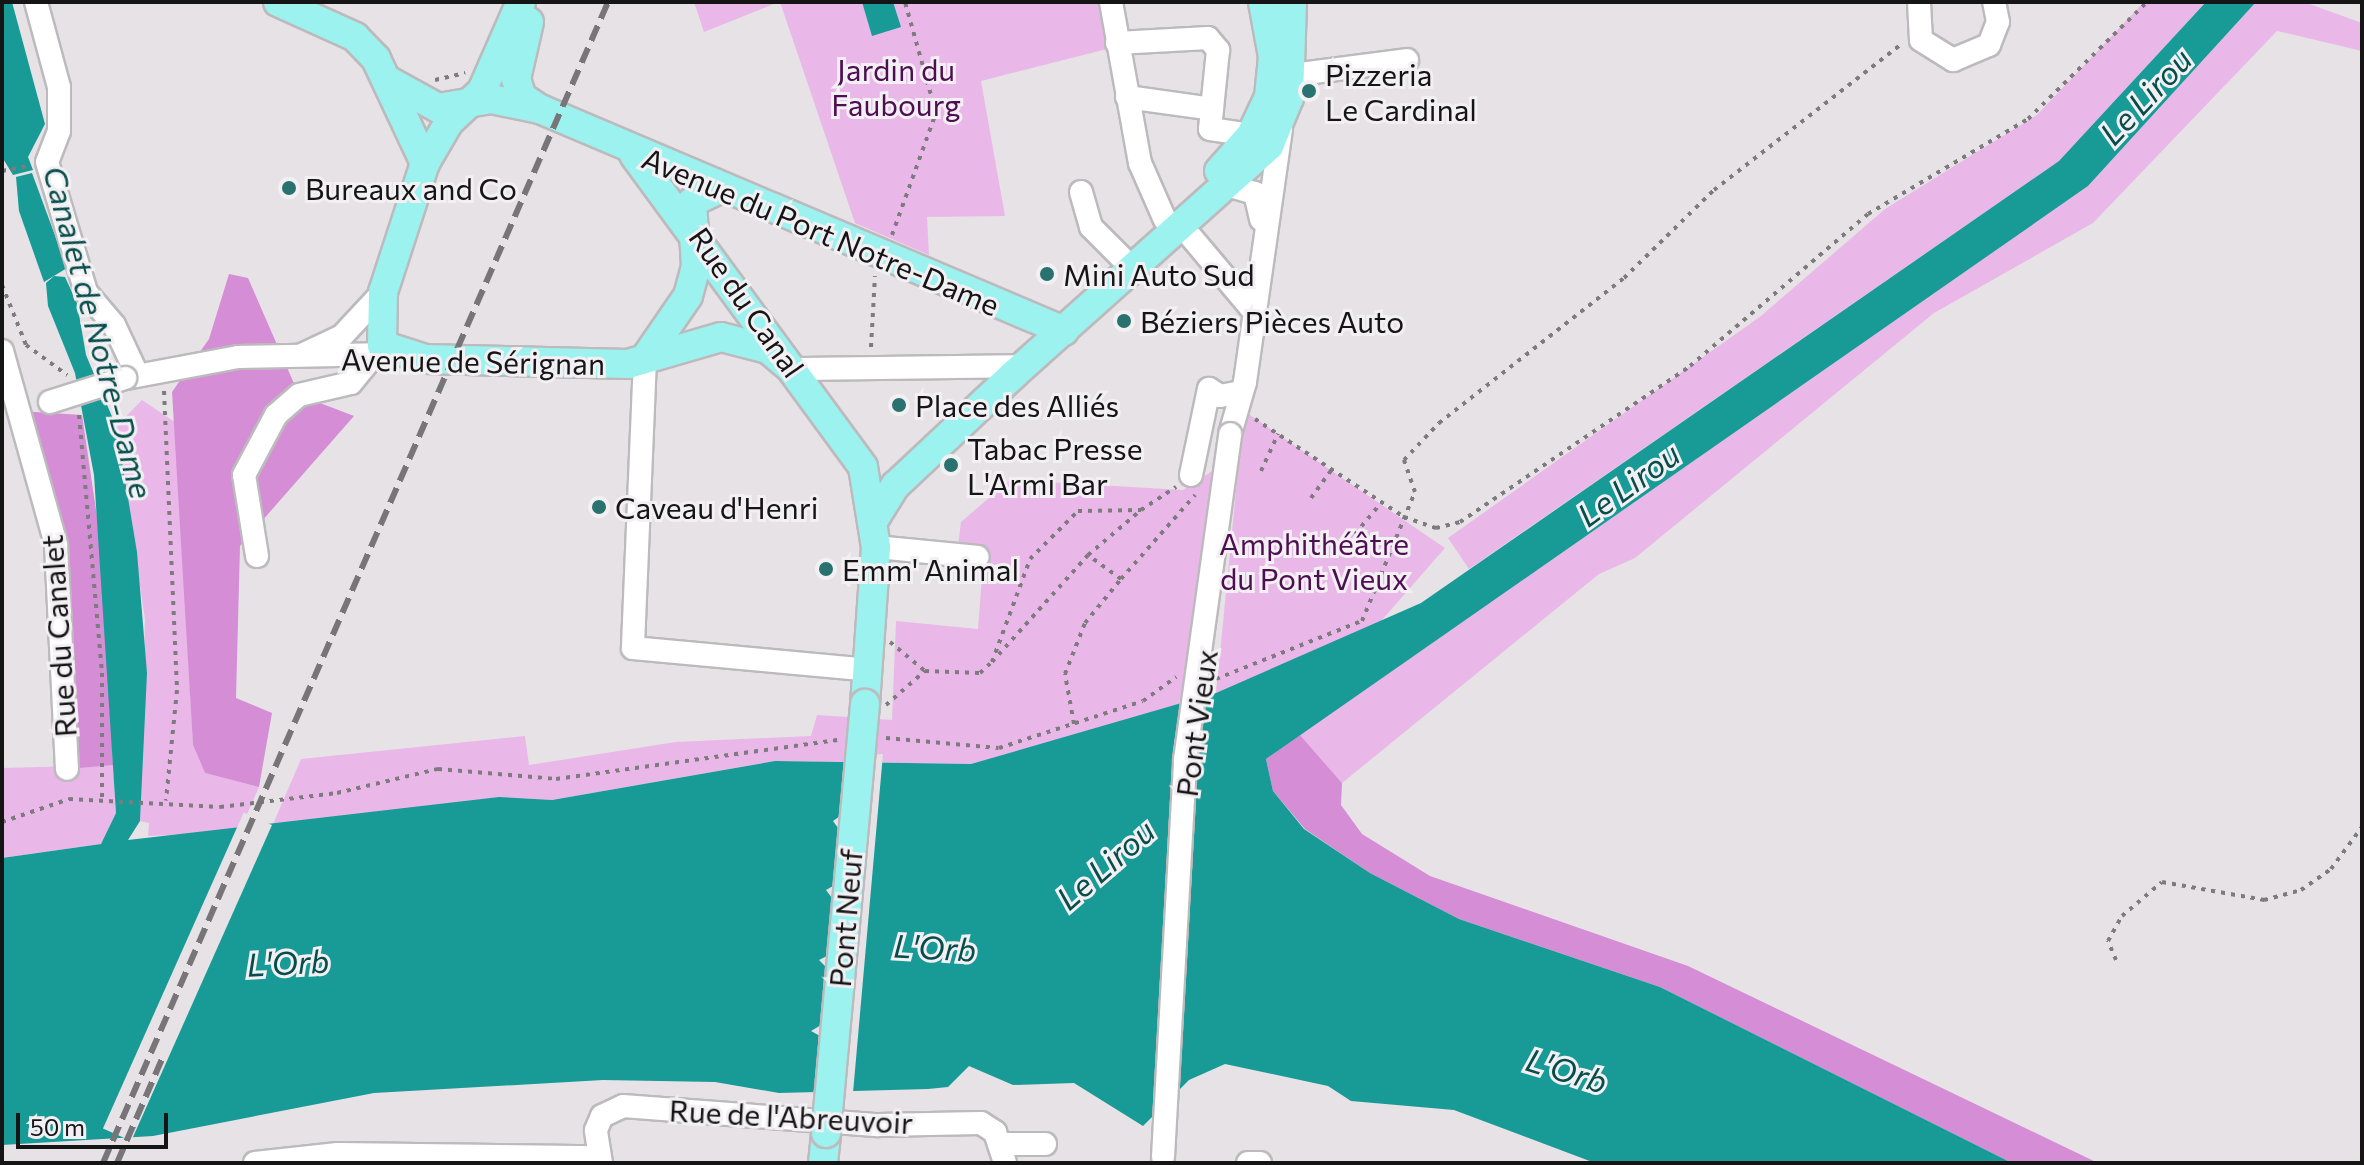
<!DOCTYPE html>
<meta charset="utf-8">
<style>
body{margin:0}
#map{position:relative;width:2364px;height:1165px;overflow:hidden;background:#e6e2e6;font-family:Commissioner,sans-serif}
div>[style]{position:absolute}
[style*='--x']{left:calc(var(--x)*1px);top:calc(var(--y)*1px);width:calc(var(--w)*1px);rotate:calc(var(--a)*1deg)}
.green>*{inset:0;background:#e9b8e9}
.forest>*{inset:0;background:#d58dd6}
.water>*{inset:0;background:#189a96}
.pier>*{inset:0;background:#e6e2e6;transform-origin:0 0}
.path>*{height:4px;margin-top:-2px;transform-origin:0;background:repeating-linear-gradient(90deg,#7e7b7e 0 4px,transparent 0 10px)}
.roads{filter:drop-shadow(2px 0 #bdbabd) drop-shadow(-2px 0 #bdbabd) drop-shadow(0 2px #bdbabd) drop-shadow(0 -2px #bdbabd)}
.minor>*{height:22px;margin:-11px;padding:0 11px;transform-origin:11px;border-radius:11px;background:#fff}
.major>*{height:28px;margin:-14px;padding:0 14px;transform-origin:14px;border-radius:14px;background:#9cf2ef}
.rail>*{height:6px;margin-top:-3px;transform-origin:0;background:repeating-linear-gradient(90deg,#787578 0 16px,transparent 0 24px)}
.bridges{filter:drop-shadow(2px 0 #bdbabd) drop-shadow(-2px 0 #bdbabd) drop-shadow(0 2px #bdbabd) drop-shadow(0 -2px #bdbabd)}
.minor-bridge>*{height:22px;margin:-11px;padding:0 11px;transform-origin:11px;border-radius:11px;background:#fff}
.major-bridge>*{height:28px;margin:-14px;padding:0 14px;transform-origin:14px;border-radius:14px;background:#9cf2ef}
.dots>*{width:22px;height:22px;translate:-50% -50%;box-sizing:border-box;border:4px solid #f3f0f3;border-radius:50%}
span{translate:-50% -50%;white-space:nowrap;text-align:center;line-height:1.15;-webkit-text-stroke:6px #f3f0f3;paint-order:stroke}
.park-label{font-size:30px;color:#4f0e52}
.poi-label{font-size:30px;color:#161516}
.left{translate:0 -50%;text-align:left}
.street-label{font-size:30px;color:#161516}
.water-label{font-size:32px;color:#064d4b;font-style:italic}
.frame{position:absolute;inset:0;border:4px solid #161516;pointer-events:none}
.scale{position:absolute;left:16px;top:1113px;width:152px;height:36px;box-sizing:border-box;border:4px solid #161516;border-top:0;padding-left:10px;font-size:24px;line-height:28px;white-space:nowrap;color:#161516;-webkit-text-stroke:6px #f3f0f3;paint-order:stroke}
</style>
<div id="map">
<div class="green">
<i style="clip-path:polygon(694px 2px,779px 2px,704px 32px)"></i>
<i style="clip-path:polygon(780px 2px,1100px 2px,1107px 49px,981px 81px,1005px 216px,927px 217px,929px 255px,855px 223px)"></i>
<i style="clip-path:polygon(2144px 2px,2206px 2px,2059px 161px,1469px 569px,1448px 538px,1761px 316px,1885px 209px,2037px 115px)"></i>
<i style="clip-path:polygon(2256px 2px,2304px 2px,2362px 23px,2362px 51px,2277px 31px,2093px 223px,1934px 313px,1635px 558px,1599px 574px,1342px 783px,1300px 735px,2088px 186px)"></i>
<i style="clip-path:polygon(142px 400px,176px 423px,193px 745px,205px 773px,259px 787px,239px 832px,148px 836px,149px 823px,140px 821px,145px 619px,116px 427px)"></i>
<i style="clip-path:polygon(1244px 411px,1445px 548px,1375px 628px,1216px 693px)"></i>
<i style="clip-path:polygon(1217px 468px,1179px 705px,971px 764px,775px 761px,552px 800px,499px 797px,271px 829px,301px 759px,525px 736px,529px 765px,676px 742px,811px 736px,817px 715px,892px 720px,896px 621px,978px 629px,984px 551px,958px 546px,961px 522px,1010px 480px,1183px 490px)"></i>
<i style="clip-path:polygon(113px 765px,116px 813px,101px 844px,2px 858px,2px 768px)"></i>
</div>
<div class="forest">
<i style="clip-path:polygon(229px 274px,248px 278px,299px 395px,354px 416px,240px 546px,236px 698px,272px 713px,259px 787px,205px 773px,193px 745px,172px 392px,209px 339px)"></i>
<i style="clip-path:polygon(20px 411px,82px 415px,104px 564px,113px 765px,67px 769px,56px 545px)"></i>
<i style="clip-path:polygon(1300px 735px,1342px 783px,1341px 805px,1362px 834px,1430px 876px,1688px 966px,2098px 1163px,2012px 1163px,1660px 987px,1459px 919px,1370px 873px,1305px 829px,1273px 791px,1266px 759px)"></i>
</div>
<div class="water">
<i style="clip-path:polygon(2px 2px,12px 2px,45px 124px,28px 157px,33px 170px,13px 175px,2px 157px)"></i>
<i style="clip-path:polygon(862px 2px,893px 2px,901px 27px,872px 36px)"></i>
<i style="clip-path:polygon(2206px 2px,2256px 2px,2088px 186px,1266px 759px,1273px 791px,1304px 829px,1370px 873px,1459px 919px,1660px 987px,2012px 1163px,1595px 1163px,1454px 1110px,1351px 1101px,1328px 1086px,1225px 1064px,1189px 1080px,1143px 1126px,1074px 1083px,1013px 1085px,969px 1066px,948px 1087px,928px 1089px,779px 1093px,715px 1082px,603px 1080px,374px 1093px,153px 1136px,2px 1145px,2px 858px,101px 844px,116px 813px,94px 475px,75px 373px,48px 306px,46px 283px,54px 276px,65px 277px,77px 303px,86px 355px,116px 426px,137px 552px,147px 673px,140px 821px,128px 840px,499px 797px,552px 800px,775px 761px,971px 764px,1216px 693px,1421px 603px,2059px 161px)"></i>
<i style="clip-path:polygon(32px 173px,67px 268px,44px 282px,19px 211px,16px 177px)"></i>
</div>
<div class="pier">
<i style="clip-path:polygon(883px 754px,853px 1093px,815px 1094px,820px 1036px,811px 1031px,821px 1025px,826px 967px,819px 960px,827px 956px,832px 898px,826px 890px,833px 886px,838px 828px,833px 821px,840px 816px,846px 756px)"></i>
<i style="left:272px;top:825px;width:346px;height:31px;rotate:114deg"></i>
</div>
<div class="path">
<i style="--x:435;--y:80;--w:31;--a:-13"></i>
<i style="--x:2;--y:171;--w:25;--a:-11"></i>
<i style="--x:892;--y:235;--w:130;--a:-70.2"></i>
<i style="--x:936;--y:113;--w:115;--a:-105.6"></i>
<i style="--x:2;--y:285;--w:65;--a:68.2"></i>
<i style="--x:26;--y:345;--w:51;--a:36.2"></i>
<i style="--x:871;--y:347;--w:71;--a:-86.8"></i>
<i style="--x:164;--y:391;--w:299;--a:87.5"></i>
<i style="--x:177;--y:690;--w:111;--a:95.7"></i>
<i style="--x:79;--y:415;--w:259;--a:84.9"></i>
<i style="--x:102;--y:673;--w:126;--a:90"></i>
<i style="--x:1255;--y:419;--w:178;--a:33.3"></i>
<i style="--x:1404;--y:517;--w:34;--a:19"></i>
<i style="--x:1436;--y:528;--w:25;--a:-14"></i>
<i style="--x:1460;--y:522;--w:278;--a:-34.1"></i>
<i style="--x:1690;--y:366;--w:234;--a:-40.5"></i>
<i style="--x:1868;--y:214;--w:186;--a:-30.7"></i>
<i style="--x:2028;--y:119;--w:167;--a:-44.5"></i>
<i style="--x:1261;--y:471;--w:41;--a:-65.3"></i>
<i style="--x:1311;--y:498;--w:36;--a:-54"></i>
<i style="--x:1355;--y:534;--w:40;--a:-50"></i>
<i style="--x:1121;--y:579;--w:112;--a:-48.6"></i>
<i style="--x:890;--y:642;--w:45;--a:39.6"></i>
<i style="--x:925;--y:671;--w:55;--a:2.1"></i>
<i style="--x:980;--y:673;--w:16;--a:-43"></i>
<i style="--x:992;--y:662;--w:110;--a:-69.7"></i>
<i style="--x:1030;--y:559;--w:68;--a:-45"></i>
<i style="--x:1078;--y:511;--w:63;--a:-0.9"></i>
<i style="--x:1141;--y:510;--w:42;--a:-33.3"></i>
<i style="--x:992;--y:662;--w:144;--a:-48.1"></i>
<i style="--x:1088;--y:555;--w:70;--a:-40.3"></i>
<i style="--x:1216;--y:679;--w:157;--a:-21.7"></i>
<i style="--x:1362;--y:621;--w:139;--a:-67.7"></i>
<i style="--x:1415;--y:492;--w:34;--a:-109"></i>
<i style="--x:1404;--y:460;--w:51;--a:-46.6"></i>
<i style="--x:1439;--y:423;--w:235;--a:-38.1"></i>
<i style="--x:1624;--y:278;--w:126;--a:-44.4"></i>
<i style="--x:1714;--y:190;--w:239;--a:-37.9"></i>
<i style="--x:886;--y:705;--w:52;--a:-41.1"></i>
<i style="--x:1074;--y:724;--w:51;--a:-100.2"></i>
<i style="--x:1065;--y:674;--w:55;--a:-68.6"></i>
<i style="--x:1085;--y:623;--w:57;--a:-50.7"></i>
<i style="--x:1121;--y:579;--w:39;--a:-144"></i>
<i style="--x:886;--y:738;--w:113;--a:5.1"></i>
<i style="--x:999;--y:748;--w:151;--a:-18.1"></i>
<i style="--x:1143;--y:701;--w:41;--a:-36"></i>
<i style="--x:2;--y:822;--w:71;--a:-18.9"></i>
<i style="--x:69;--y:799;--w:151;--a:3"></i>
<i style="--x:220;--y:807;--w:118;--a:-6.8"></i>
<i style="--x:337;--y:793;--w:104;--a:-13.4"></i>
<i style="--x:438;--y:769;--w:118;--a:4.8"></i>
<i style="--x:556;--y:779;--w:284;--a:-7.9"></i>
<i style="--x:2116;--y:960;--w:21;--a:-113"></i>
<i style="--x:2108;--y:941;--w:29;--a:-61"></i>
<i style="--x:2122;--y:916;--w:52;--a:-40.4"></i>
<i style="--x:2162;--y:882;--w:104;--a:10"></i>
<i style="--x:2264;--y:900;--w:38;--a:-15"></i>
<i style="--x:2301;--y:890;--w:37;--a:-35"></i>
<i style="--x:2331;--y:869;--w:52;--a:-53.6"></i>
</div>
<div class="roads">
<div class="minor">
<i style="--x:36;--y:2;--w:88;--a:74.9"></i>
<i style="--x:59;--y:87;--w:44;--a:90"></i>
<i style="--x:59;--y:131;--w:33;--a:111"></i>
<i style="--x:47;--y:162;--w:136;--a:73.3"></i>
<i style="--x:86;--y:292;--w:43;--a:49.7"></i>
<i style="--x:114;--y:325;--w:54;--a:64.9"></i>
<i style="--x:1111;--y:2;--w:164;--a:79.8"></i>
<i style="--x:1140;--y:163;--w:62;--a:66.3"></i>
<i style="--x:1919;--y:2;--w:38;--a:87"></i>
<i style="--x:1921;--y:40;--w:38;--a:32"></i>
<i style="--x:1953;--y:60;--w:39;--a:-23"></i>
<i style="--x:1989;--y:45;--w:25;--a:-69"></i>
<i style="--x:1998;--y:22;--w:20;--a:-101"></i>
<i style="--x:1117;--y:43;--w:91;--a:-3.1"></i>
<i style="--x:1208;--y:38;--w:16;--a:50"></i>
<i style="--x:1218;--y:50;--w:79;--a:95.8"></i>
<i style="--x:1210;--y:129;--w:41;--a:8.3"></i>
<i style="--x:1292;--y:75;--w:116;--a:-7.4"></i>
<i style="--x:1127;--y:97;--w:86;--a:8"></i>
<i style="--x:1230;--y:186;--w:26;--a:16"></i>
<i style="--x:1255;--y:193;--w:27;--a:77"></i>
<i style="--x:1081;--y:192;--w:36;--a:74"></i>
<i style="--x:1091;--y:227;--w:44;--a:45"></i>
<i style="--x:1192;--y:238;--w:99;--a:49.9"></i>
<i style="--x:2;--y:351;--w:201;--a:74.4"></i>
<i style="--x:56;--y:545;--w:224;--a:87.2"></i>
<i style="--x:302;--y:355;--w:44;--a:-25.4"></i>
<i style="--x:342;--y:336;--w:60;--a:-47"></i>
<i style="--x:645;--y:359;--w:289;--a:92.4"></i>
<i style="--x:633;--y:648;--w:237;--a:5.3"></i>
<i style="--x:792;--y:369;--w:231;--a:-0.7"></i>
<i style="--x:126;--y:378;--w:114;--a:-10.6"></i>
<i style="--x:238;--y:357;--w:151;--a:-1.1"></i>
<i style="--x:1230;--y:434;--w:54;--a:-73.9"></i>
<i style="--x:1245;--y:382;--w:256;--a:-81.9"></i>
<i style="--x:1191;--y:475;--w:88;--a:-78.2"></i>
<i style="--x:1209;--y:389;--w:13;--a:32"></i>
<i style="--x:1220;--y:396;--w:16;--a:-11"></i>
<i style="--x:876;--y:547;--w:102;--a:5.6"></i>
<i style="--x:257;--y:556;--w:82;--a:-99.1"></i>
<i style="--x:244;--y:475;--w:68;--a:-61.9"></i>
<i style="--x:276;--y:415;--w:30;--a:-41"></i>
<i style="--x:299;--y:395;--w:53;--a:-13"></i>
<i style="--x:351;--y:383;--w:49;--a:-50.8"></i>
<i style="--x:999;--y:1144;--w:46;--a:0"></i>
<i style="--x:255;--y:1163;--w:83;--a:-6.2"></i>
<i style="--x:338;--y:1154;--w:260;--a:0.7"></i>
<i style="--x:601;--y:1163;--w:33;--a:-99"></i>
<i style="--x:596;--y:1130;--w:15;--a:-67"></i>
<i style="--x:602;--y:1116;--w:23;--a:-25"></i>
<i style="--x:623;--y:1106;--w:256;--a:4.3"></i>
<i style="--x:878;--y:1125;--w:103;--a:-1.1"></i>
<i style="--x:981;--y:1123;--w:17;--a:33"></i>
<i style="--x:995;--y:1132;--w:33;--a:72"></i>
<i style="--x:1248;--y:1163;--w:12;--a:0"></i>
</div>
<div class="major">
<i style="--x:278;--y:2;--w:85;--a:24.4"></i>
<i style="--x:355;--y:37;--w:30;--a:46"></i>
<i style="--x:376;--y:59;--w:115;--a:64.8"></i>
<i style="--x:521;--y:2;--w:97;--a:113.7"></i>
<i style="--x:482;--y:91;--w:45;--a:136.8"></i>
<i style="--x:449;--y:122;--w:48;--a:120.3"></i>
<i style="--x:425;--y:163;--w:136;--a:108"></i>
<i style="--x:383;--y:292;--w:53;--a:91.1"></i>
<i style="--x:382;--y:345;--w:45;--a:18"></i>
<i style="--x:425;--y:359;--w:203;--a:1.4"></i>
<i style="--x:628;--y:364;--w:97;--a:-16.2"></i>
<i style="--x:721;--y:337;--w:49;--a:14.3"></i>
<i style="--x:768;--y:349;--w:31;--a:40"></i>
<i style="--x:529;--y:22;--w:58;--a:102.8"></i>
<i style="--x:516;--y:79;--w:19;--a:72"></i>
<i style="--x:522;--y:97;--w:22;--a:34"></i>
<i style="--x:389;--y:81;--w:56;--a:28.9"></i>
<i style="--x:438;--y:108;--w:54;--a:-9.6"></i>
<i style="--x:491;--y:99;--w:50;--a:11.5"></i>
<i style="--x:540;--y:109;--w:569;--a:22.96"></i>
<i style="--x:634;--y:155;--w:387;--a:53.7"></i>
<i style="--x:863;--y:467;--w:81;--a:80.8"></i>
<i style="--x:876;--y:547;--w:157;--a:94"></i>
<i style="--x:1219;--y:171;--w:48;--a:-48.4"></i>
<i style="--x:1251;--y:135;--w:42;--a:-64.7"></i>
<i style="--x:1269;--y:97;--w:40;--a:-84.3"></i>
<i style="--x:1273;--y:57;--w:56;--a:-100.3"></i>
<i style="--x:646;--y:357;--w:74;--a:-55.5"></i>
<i style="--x:688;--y:296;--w:31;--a:-75"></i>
<i style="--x:696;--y:266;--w:64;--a:-93.6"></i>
<i style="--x:692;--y:202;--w:31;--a:-25"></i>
<i style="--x:875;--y:518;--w:39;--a:-58"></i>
<i style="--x:896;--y:485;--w:161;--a:-43.2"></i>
<i style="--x:1013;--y:375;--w:343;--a:-41.8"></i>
<i style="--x:1269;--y:146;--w:52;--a:-67.4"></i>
<i style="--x:1289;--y:98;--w:96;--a:-88.2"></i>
<i style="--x:823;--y:1163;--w:30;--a:-84"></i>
</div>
</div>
<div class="rail">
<i style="--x:103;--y:1163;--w:1266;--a:-66.49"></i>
<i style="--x:117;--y:1163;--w:113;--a:-66.6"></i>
</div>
<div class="bridges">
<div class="minor-bridge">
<i style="--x:50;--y:402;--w:79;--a:-17.7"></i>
<i style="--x:1163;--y:1157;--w:398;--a:-86.8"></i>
<i style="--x:1185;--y:760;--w:329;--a:-82.1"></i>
</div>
<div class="major-bridge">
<i style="--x:826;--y:1133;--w:431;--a:-84.8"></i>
</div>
</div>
<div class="dots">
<i style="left:1309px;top:91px;background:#29726f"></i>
<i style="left:289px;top:188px;background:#29726f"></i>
<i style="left:1047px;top:274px;background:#29726f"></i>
<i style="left:1124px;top:321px;background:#29726f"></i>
<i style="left:899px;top:405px;background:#29726f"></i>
<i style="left:951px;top:465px;background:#29726f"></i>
<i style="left:599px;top:507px;background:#29726f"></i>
<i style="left:826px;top:569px;background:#29726f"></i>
</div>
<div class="park-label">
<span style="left:896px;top:86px">Jardin du<br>Faubourg</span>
<span style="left:1314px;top:560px">Amphithéâtre<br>du Pont Vieux</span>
</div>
<div class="poi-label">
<span class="left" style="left:1325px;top:91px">Pizzeria<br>Le Cardinal</span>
<span class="left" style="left:305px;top:188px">Bureaux and Co</span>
<span class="left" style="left:1063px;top:274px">Mini Auto Sud</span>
<span class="left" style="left:1140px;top:321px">Béziers Pièces Auto</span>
<span class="left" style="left:915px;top:405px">Place des Alliés</span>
<span class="left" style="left:967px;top:465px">Tabac Presse<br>L'Armi Bar</span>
<span class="left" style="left:615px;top:507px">Caveau d'Henri</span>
<span class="left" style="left:842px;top:569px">Emm' Animal</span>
</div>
<div class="street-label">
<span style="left:821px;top:231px;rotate:23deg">Avenue du Port Notre-Dame</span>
<span style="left:747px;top:302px;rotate:55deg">Rue du Canal</span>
<span style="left:473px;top:361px;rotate:1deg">Avenue de Sérignan</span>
<span style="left:58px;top:636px;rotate:-94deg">Rue du Canalet</span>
<span style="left:1196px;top:723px;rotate:-82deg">Pont Vieux</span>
<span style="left:845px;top:918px;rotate:-85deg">Pont Neuf</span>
<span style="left:791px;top:1116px;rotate:3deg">Rue de l'Abreuvoir</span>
</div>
<div class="water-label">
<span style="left:2145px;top:96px;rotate:-47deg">Le Lirou</span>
<span style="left:99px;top:332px;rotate:75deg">Canalet de Notre-Dame</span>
<span style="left:1628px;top:484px;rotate:-36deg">Le Lirou</span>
<span style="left:1105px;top:864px;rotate:-41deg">Le Lirou</span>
<span style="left:935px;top:947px;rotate:3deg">L'Orb</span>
<span style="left:288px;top:962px;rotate:-3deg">L'Orb</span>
<span style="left:1567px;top:1070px;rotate:17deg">L'Orb</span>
</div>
<div class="frame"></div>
<div class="scale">50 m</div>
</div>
